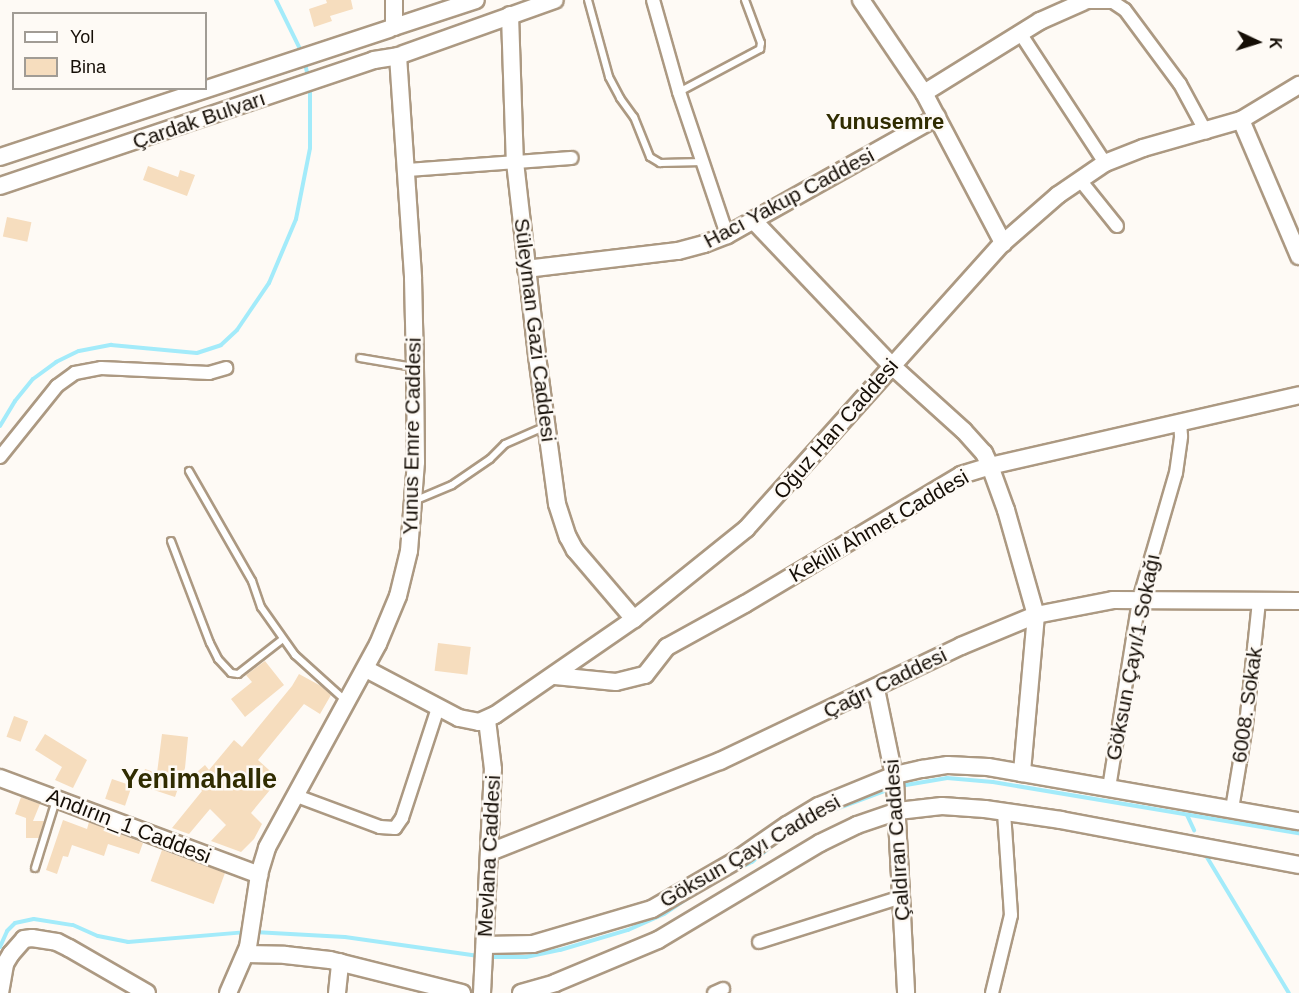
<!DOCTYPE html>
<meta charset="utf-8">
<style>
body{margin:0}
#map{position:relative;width:1299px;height:993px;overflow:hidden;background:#fefaf5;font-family:Arial,sans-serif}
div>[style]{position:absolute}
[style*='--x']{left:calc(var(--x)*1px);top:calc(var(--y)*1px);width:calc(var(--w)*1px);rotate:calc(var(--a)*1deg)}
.stream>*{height:4px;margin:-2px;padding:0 2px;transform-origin:2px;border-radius:2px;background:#a3ebfa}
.building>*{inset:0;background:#f6ddbe;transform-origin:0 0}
.roads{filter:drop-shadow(2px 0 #ac9982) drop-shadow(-2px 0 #ac9982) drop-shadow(0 2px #ac9982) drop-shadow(0 -2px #ac9982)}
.lane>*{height:6px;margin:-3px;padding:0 3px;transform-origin:3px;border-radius:3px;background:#fff}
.street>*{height:12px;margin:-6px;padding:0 6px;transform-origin:6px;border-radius:6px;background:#fff}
.secondary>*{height:16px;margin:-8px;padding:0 8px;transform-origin:8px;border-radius:8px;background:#fff}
span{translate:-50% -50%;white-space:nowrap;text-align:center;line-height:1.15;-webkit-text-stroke:5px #fefaf5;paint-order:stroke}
.street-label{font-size:21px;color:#150e06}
.neighbourhood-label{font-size:22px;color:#302c01;font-weight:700}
.district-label{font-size:27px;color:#302c01;font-weight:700}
.legend{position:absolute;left:12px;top:12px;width:195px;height:78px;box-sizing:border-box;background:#fefaf5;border:2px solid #a19c95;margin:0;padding:8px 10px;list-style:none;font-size:18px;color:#150e06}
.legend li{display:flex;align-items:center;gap:12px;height:30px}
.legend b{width:30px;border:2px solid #a19c95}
.north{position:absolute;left:1227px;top:12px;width:60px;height:60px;-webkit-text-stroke:4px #fefaf5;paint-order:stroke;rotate:94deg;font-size:16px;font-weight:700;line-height:24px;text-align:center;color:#150e06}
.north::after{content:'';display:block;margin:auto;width:21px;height:27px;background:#150e06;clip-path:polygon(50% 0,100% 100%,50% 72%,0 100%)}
</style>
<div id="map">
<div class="stream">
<i style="--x:276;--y:0;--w:59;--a:63.9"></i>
<i style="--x:304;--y:60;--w:16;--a:76"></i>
<i style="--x:0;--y:426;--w:29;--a:-59"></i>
<i style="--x:15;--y:401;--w:28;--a:-51"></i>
<i style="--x:33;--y:379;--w:29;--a:-36"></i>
<i style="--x:56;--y:362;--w:25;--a:-26"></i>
<i style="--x:79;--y:351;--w:33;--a:-11"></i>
<i style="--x:111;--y:345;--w:86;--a:5.3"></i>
<i style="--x:197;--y:353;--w:25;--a:-18"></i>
<i style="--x:221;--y:345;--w:22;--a:-43"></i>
<i style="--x:237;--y:330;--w:57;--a:-55.8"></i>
<i style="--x:269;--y:283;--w:69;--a:-67.1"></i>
<i style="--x:296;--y:219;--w:72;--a:-78.8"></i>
<i style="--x:310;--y:148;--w:61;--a:-90"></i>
<i style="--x:900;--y:786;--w:48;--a:-9.7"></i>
<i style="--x:947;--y:778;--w:46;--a:5"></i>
<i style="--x:993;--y:782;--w:310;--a:9.5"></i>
<i style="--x:1187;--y:815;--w:17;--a:65"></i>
<i style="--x:818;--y:816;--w:77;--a:-20.6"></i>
<i style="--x:1205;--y:854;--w:162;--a:58.9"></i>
<i style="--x:720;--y:878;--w:36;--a:-27"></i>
<i style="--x:752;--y:862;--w:32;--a:-39"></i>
<i style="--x:254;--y:932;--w:91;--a:3.1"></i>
<i style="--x:345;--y:937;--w:135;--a:8.1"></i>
<i style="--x:0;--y:947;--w:17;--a:-66"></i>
<i style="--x:7;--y:931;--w:11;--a:-45"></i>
<i style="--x:15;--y:923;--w:19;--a:-12"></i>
<i style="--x:34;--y:919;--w:39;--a:9"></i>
<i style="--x:73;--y:925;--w:27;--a:24"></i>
<i style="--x:98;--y:936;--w:31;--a:11"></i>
<i style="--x:128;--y:942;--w:118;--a:-4.8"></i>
<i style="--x:489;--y:957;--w:37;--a:0"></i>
<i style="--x:526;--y:957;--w:35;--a:-12"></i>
<i style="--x:560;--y:950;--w:71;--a:-16.4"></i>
<i style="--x:628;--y:930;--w:39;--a:-24"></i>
<i style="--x:664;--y:914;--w:32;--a:-34"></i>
</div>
<div class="building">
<i style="clip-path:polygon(326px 0,351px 0,353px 9px,330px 16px,332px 21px,314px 27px,309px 9px,327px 3px)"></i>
<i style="clip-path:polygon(148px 166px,178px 177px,180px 170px,195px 175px,187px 196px,143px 180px)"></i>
<i style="left:7px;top:217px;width:25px;height:20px;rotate:12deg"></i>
<i style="left:438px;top:643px;width:33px;height:28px;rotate:7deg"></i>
<i style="clip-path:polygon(265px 661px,284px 685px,245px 717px,231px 699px,252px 682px,246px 675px)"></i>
<i style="clip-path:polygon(299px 674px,321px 686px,331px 695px,320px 714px,304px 704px,258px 760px,279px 779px,251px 813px,262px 824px,254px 839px,241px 852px,211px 841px,226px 825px,210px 809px,189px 834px,172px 828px,202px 791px,190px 778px,205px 765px,209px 770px,234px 740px,242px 747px,292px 686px)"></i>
<i style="left:14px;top:716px;width:15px;height:22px;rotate:20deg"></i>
<i style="clip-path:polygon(45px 734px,87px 760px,73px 788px,55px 780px,62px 767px,35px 750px)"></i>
<i style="clip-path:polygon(162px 734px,188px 737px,185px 768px,175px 797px,139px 785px,145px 769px,157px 773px)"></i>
<i style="left:112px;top:779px;width:21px;height:21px;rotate:19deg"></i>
<i style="clip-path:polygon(21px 797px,40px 804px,33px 821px,44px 821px,39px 838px,26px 838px,26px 818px,15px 814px)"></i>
<i style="clip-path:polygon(63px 820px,87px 829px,89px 822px,143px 843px,139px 854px,108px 844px,104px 856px,72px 845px,68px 857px,63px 856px,57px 874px,46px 870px)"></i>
<i style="left:162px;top:850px;width:67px;height:33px;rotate:20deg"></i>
</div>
<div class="roads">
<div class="lane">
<i style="--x:588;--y:0;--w:80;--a:74.7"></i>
<i style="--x:609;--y:77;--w:24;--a:62"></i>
<i style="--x:620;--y:98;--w:24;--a:54"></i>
<i style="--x:634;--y:117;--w:43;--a:68.2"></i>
<i style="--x:650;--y:157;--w:12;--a:31"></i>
<i style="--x:660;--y:163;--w:43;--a:-1.3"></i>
<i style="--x:679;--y:92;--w:92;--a:-28"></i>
<i style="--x:760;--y:49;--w:6;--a:-81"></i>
<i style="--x:761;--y:43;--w:46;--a:-110.4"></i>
<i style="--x:360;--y:358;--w:54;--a:9.6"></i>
<i style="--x:189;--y:471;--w:127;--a:60.2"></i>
<i style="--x:252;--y:581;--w:28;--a:71"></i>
<i style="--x:261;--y:607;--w:59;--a:54.7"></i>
<i style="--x:295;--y:655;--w:69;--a:42"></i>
<i style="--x:414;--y:501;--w:41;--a:-22.8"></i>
<i style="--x:452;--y:485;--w:46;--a:-34.4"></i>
<i style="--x:490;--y:459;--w:21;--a:-45"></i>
<i style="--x:505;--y:444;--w:43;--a:-23.6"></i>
<i style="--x:171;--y:541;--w:109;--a:69.1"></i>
<i style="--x:210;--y:643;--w:18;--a:63"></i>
<i style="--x:218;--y:659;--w:19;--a:47"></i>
<i style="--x:231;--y:673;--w:7;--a:8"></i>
<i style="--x:238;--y:674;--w:57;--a:-37.9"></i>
<i style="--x:35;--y:868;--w:71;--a:-72.8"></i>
</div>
<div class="street">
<i style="--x:653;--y:0;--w:96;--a:74.2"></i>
<i style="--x:679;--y:92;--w:151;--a:71.4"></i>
<i style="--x:1082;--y:0;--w:2;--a:63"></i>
<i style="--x:1083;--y:2;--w:30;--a:0"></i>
<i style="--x:1113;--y:2;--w:14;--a:34"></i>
<i style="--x:1125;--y:10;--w:92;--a:53.4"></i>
<i style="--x:1180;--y:84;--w:55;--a:61.6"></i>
<i style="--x:1020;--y:33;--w:155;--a:56.8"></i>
<i style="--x:407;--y:170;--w:165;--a:-4.2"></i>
<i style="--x:1080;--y:180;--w:59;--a:51.2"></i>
<i style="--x:0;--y:457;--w:91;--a:-51.2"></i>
<i style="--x:57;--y:386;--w:22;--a:-36"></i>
<i style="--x:75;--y:373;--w:26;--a:-11"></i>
<i style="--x:101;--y:368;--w:108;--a:2.7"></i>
<i style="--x:209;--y:373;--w:18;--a:-16"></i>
<i style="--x:1109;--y:788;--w:190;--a:-80.9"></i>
<i style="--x:1139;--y:600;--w:132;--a:-73.8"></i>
<i style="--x:1176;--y:473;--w:37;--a:-82"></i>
<i style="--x:1181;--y:436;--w:15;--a:-94"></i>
<i style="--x:294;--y:795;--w:92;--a:20.4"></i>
<i style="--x:380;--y:827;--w:15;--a:4"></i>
<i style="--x:395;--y:828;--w:12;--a:-55"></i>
<i style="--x:402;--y:818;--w:116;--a:-71.9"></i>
<i style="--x:1232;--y:809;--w:85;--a:-80.5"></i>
<i style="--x:1246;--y:725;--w:125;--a:-84"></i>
<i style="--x:759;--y:942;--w:150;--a:-17.5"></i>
<i style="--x:714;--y:993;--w:10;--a:-24"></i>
<i style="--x:992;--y:993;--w:80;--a:-76.3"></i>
<i style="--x:1011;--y:915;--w:104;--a:-93.9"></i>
</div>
<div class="secondary">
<i style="--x:394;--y:0;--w:27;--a:90"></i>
<i style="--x:394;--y:27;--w:86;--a:-18.2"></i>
<i style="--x:861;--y:0;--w:112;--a:55.9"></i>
<i style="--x:924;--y:93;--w:170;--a:62.2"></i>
<i style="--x:510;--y:15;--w:147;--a:88.1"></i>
<i style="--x:515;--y:162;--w:195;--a:83.5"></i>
<i style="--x:537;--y:356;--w:149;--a:82.3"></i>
<i style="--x:557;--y:504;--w:35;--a:72"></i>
<i style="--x:568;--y:537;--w:15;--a:62"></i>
<i style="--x:575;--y:550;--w:91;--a:49.5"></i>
<i style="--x:403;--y:54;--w:161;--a:-19.6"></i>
<i style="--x:924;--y:93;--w:137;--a:-31.8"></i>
<i style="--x:1040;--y:21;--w:47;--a:-23.8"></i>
<i style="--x:1241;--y:120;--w:148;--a:66.9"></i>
<i style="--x:0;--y:157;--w:410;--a:-18.2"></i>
<i style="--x:0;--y:186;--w:395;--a:-18.6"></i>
<i style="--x:374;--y:60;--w:24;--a:-9"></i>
<i style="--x:398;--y:56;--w:223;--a:86.1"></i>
<i style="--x:413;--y:278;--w:90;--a:88.7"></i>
<i style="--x:415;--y:368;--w:94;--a:89.4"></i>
<i style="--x:416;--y:462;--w:89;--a:94.5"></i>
<i style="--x:409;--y:551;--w:46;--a:103.7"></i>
<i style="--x:398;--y:596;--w:52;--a:112.6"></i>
<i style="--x:378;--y:644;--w:232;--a:118.6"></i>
<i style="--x:267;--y:848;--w:28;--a:107"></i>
<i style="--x:259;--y:875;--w:73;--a:98.7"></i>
<i style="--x:248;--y:947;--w:50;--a:113.5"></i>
<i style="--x:753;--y:220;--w:200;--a:46.4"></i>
<i style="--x:891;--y:365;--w:98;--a:42.1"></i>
<i style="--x:964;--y:431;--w:30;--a:48"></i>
<i style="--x:984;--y:453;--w:14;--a:65"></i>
<i style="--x:990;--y:466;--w:47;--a:70"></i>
<i style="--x:1006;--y:510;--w:109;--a:74.1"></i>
<i style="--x:1036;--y:615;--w:159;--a:95.1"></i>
<i style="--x:526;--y:269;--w:153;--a:-6.8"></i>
<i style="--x:678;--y:251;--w:27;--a:-15"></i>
<i style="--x:704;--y:244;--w:25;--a:-21"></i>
<i style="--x:727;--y:235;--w:241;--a:-29.3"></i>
<i style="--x:366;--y:669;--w:105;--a:27.8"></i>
<i style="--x:459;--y:718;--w:20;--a:11"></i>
<i style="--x:479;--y:722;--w:17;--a:-24"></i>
<i style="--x:495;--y:715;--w:169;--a:-34.6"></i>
<i style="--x:634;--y:619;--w:144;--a:-38.8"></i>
<i style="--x:746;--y:529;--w:385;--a:-48.1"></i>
<i style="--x:1003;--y:243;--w:73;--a:-41.1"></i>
<i style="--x:1058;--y:195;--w:57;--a:-34.2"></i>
<i style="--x:1105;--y:163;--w:41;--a:-21.5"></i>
<i style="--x:1143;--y:148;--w:102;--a:-15.9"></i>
<i style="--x:1241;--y:120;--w:68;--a:-31.1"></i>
<i style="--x:555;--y:676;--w:61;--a:5.6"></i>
<i style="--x:616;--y:682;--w:30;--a:-14"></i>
<i style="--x:645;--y:675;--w:36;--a:-52"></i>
<i style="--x:667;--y:647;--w:89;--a:-28.9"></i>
<i style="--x:745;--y:604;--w:252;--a:-30.8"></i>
<i style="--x:961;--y:475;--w:30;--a:-17"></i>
<i style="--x:990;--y:466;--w:317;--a:-12.9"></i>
<i style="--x:876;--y:689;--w:94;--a:78.3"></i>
<i style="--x:895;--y:781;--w:212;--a:87"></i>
<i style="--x:0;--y:778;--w:277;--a:20.5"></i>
<i style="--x:490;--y:852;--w:247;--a:-21.6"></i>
<i style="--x:720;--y:761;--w:267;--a:-25.5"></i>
<i style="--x:961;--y:646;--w:81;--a:-22.5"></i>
<i style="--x:1036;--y:615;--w:78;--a:-11"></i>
<i style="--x:1113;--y:600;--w:186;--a:0.3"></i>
<i style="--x:485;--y:945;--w:48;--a:-1.2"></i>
<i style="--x:533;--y:944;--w:124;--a:-16.4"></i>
<i style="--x:652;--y:909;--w:96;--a:-30"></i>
<i style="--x:735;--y:861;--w:63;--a:-34.7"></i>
<i style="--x:787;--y:825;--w:37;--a:-31"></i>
<i style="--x:819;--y:806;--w:82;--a:-22.2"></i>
<i style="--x:895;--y:775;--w:28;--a:-13"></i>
<i style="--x:922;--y:769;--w:26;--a:-9"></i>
<i style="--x:948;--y:765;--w:40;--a:2.9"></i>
<i style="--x:988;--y:767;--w:316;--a:9.9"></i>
<i style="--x:246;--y:954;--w:39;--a:1"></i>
<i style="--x:285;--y:955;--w:45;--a:6.3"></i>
<i style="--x:330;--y:960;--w:136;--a:14"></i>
<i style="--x:0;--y:993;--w:29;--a:-80"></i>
<i style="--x:5;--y:964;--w:12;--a:-59"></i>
<i style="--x:11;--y:954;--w:20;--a:-49"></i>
<i style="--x:24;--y:939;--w:8;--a:-7"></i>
<i style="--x:32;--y:938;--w:25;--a:9"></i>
<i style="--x:57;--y:942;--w:13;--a:27"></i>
<i style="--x:69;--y:948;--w:90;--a:30"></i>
<i style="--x:337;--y:993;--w:31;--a:-84"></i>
<i style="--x:482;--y:993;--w:224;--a:-87.2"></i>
<i style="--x:493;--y:769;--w:49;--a:-97"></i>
<i style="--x:521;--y:993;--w:35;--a:-16"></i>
<i style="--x:555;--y:983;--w:112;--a:-22.7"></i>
<i style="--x:658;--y:940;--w:189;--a:-30.9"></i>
<i style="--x:820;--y:843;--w:41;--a:-25.9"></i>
<i style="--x:857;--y:825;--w:43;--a:-18.9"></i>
<i style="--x:898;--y:811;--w:44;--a:-6.5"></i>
<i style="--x:942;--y:806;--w:43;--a:4"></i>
<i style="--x:985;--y:809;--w:77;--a:8.2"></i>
<i style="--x:1061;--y:820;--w:242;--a:10.7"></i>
</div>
</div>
<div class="street-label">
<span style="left:199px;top:120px;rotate:-19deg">Çardak Bulvarı</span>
<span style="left:789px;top:198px;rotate:-28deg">Hacı Yakup Caddesi</span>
<span style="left:535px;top:330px;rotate:83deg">Süleyman Gazi Caddesi</span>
<span style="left:836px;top:429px;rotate:-49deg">Oğuz Han Caddesi</span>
<span style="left:412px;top:436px;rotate:-89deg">Yunus Emre Caddesi</span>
<span style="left:879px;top:526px;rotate:-30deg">Kekilli Ahmet Caddesi</span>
<span style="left:1133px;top:657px;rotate:-79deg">Göksun Çayı/1 Sokağı</span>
<span style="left:885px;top:683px;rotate:-26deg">Çağrı Caddesi</span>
<span style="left:1247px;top:705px;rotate:-82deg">6008. Sokak</span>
<span style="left:129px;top:826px;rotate:21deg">Andırın_1 Caddesi</span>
<span style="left:897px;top:840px;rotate:-94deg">Çaldıran Caddesi</span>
<span style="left:750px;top:851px;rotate:-30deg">Göksun Çayı Caddesi</span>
<span style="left:489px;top:856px;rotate:-87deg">Mevlana Caddesi</span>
</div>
<div class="neighbourhood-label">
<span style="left:885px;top:122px">Yunusemre</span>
</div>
<div class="district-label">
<span style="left:199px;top:780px">Yenimahalle</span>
</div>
<ul class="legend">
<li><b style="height:8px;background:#fff"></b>Yol</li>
<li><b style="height:16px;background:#f6ddbe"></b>Bina</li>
</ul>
<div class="north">K</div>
</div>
